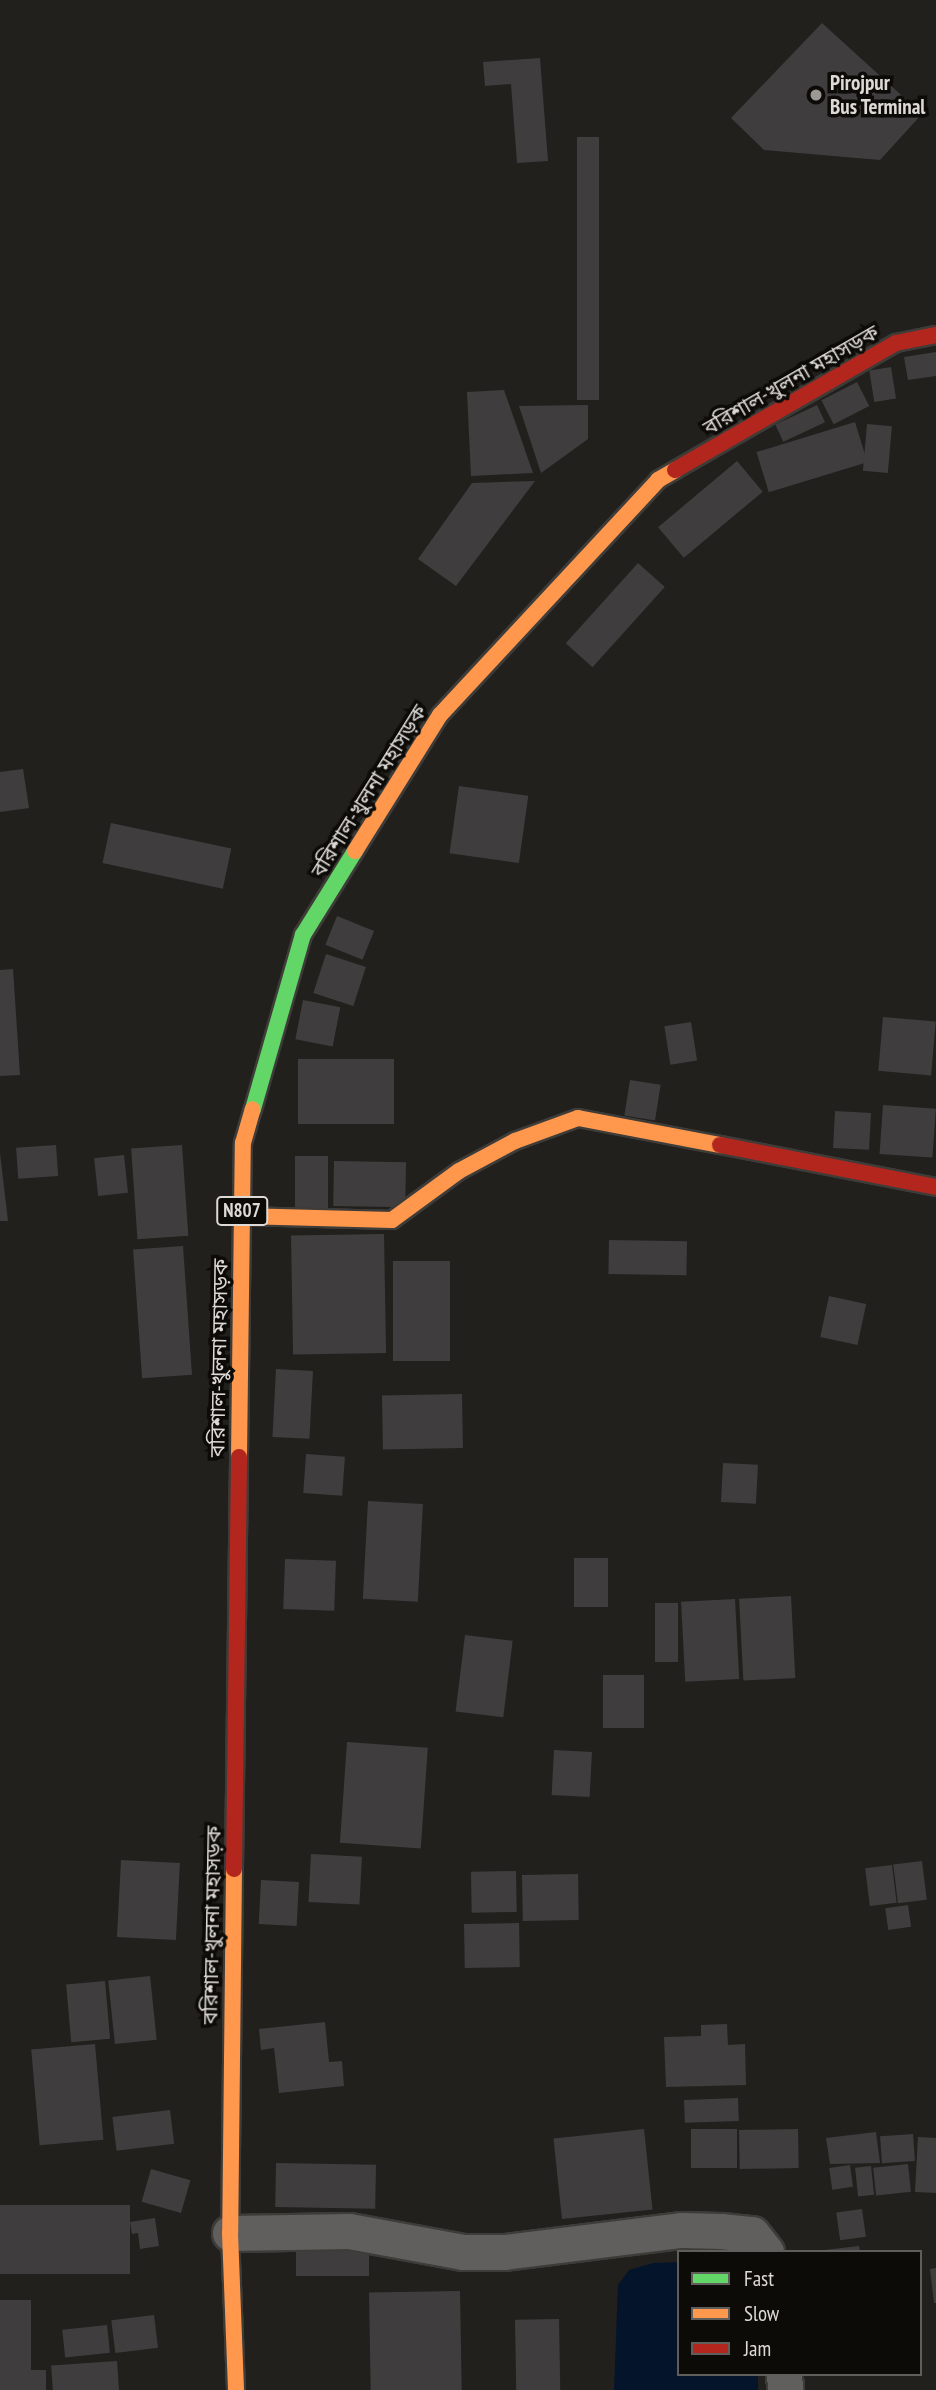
<!DOCTYPE html>
<meta charset="utf-8">
<style>
body{margin:0}
#map{position:relative;width:936px;height:2390px;overflow:hidden;background:#22201d;font-family:"PT Sans Narrow","Noto Sans Bengali",sans-serif}
div>[style]{position:absolute}
[style*='--x']{left:calc(var(--x)*1px);top:calc(var(--y)*1px);width:calc(var(--w)*1px);rotate:calc(var(--a)*1deg)}
.water>*{inset:0;background:#03142b}
.building>*{inset:0;background:#3f3d3e;transform-origin:0 0}
.roads{filter:drop-shadow(2px 0 #3d3c39) drop-shadow(-2px 0 #3d3c39) drop-shadow(0 2px #3d3c39) drop-shadow(0 -2px #3d3c39)}
.street>*{height:35px;margin:-17.5px;padding:0 17.5px;transform-origin:17.5px;border-radius:17.5px;background:#605f5d}
.fast>*{height:16px;margin:-8px;padding:0 8px;transform-origin:8px;border-radius:8px;background:#63d668}
.slow>*{height:16px;margin:-8px;padding:0 8px;transform-origin:8px;border-radius:8px;background:#ff974d}
.jam>*{height:16px;margin:-8px;padding:0 8px;transform-origin:8px;border-radius:8px;background:#b3261e}
.dots>*{width:19px;height:19px;translate:-50% -50%;box-sizing:border-box;border:4px solid #0c0b08;border-radius:50%}
span{translate:-50% -50%;white-space:nowrap;text-align:center;line-height:1.15;-webkit-text-stroke:7px #0c0b08;paint-order:stroke}
.shield-label span{padding:2px 5px;background:#0c0b08;border:2px solid;border-radius:5px;-webkit-text-stroke-width:0}
.shield-label{font-size:19px;color:#dddad6;font-weight:700}
.poi-label{font-size:21px;color:#dddad6;font-weight:700}
.left{translate:0 -50%;text-align:left}
.street-label{font-size:21px;color:#dddad6}
.legend{position:absolute;left:677px;top:2250px;width:245px;height:126px;box-sizing:border-box;background:#0c0b08;border:2px solid #605e5a;margin:0;padding:9px 12px;list-style:none;font-size:21px;color:#dddad6}
.legend li{display:flex;align-items:center;gap:14px;height:35px}
.legend b{width:35px;border:2px solid #605e5a}
</style>
<div id="map">
<div class="water">
<i style="clip-path:polygon(679px 2262px,679px 2374px,758px 2374px,758px 2390px,614px 2390px,618px 2285px,629px 2270px,653px 2263px)"></i>
</div>
<div class="building">
<i style="clip-path:polygon(822px 23px,922px 114px,880px 160px,764px 150px,731px 118px)"></i>
<i style="clip-path:polygon(540px 58px,548px 161px,517px 163px,511px 84px,485px 86px,483px 62px)"></i>
<i style="left:577px;top:137px;width:22px;height:263px"></i>
<i style="clip-path:polygon(936px 352px,936px 376px,908px 380px,904px 357px)"></i>
<i style="left:891px;top:367px;width:32px;height:22px;rotate:81deg"></i>
<i style="left:857px;top:382px;width:27px;height:40px;rotate:63deg"></i>
<i style="clip-path:polygon(504px 390px,533px 473px,471px 476px,467px 392px)"></i>
<i style="clip-path:polygon(588px 405px,588px 439px,541px 473px,519px 406px)"></i>
<i style="left:817px;top:405px;width:19px;height:46px;rotate:65deg"></i>
<i style="left:855px;top:422px;width:42px;height:103px;rotate:73deg"></i>
<i style="left:867px;top:424px;width:25px;height:47px;rotate:5deg"></i>
<i style="left:737px;top:461px;width:40px;height:103px;rotate:50deg"></i>
<i style="clip-path:polygon(535px 481px,456px 586px,418px 559px,472px 483px)"></i>
<i style="left:638px;top:563px;width:36px;height:108px;rotate:42deg"></i>
<i style="clip-path:polygon(23px 769px,29px 808px,0 812px,0 772px)"></i>
<i style="left:459px;top:786px;width:70px;height:68px;rotate:8deg"></i>
<i style="left:111px;top:823px;width:123px;height:41px;rotate:12deg"></i>
<i style="left:337px;top:916px;width:40px;height:31px;rotate:22deg"></i>
<i style="left:326px;top:954px;width:42px;height:41px;rotate:18deg"></i>
<i style="clip-path:polygon(13px 969px,20px 1075px,0 1076px,0 970px)"></i>
<i style="left:303px;top:1000px;width:38px;height:40px;rotate:11deg"></i>
<i style="left:883px;top:1017px;width:53px;height:54px;rotate:5deg"></i>
<i style="left:691px;top:1022px;width:39px;height:27px;rotate:81deg"></i>
<i style="left:298px;top:1059px;width:96px;height:65px"></i>
<i style="left:630px;top:1080px;width:31px;height:36px;rotate:9deg"></i>
<i style="left:883px;top:1105px;width:53px;height:49px;rotate:4deg"></i>
<i style="left:835px;top:1111px;width:36px;height:37px;rotate:3deg"></i>
<i style="left:56px;top:1145px;width:31px;height:40px;rotate:86deg"></i>
<i style="left:182px;top:1145px;width:91px;height:51px;rotate:86deg"></i>
<i style="clip-path:polygon(0 1153px,8px 1221px,0 1221px)"></i>
<i style="left:124px;top:1155px;width:38px;height:30px;rotate:84deg"></i>
<i style="left:295px;top:1156px;width:33px;height:58px"></i>
<i style="left:334px;top:1161px;width:72px;height:45px;rotate:1deg"></i>
<i style="left:384px;top:1234px;width:119px;height:93px;rotate:89deg"></i>
<i style="left:609px;top:1240px;width:78px;height:34px;rotate:1deg"></i>
<i style="left:183px;top:1246px;width:129px;height:50px;rotate:86deg"></i>
<i style="left:393px;top:1261px;width:57px;height:100px"></i>
<i style="left:829px;top:1296px;width:38px;height:42px;rotate:12deg"></i>
<i style="left:276px;top:1369px;width:37px;height:68px;rotate:3deg"></i>
<i style="left:462px;top:1394px;width:54px;height:80px;rotate:89deg"></i>
<i style="left:306px;top:1454px;width:39px;height:39px;rotate:4deg"></i>
<i style="left:723px;top:1463px;width:35px;height:39px;rotate:3deg"></i>
<i style="left:368px;top:1501px;width:55px;height:98px;rotate:3deg"></i>
<i style="left:608px;top:1558px;width:49px;height:34px;rotate:90deg"></i>
<i style="left:285px;top:1559px;width:51px;height:50px;rotate:2deg"></i>
<i style="left:791px;top:1596px;width:82px;height:52px;rotate:87deg"></i>
<i style="left:735px;top:1599px;width:80px;height:54px;rotate:87deg"></i>
<i style="left:655px;top:1603px;width:23px;height:59px"></i>
<i style="left:465px;top:1635px;width:48px;height:77px;rotate:7deg"></i>
<i style="left:603px;top:1675px;width:41px;height:53px"></i>
<i style="left:347px;top:1742px;width:81px;height:101px;rotate:4deg"></i>
<i style="left:554px;top:1750px;width:38px;height:45px;rotate:3deg"></i>
<i style="left:311px;top:1854px;width:51px;height:48px;rotate:3deg"></i>
<i style="left:121px;top:1860px;width:59px;height:77px;rotate:3deg"></i>
<i style="left:922px;top:1861px;width:39px;height:29px;rotate:83deg"></i>
<i style="left:892px;top:1865px;width:38px;height:27px;rotate:83deg"></i>
<i style="left:516px;top:1871px;width:41px;height:45px;rotate:89deg"></i>
<i style="left:578px;top:1874px;width:46px;height:56px;rotate:89deg"></i>
<i style="left:261px;top:1880px;width:38px;height:44px;rotate:3deg"></i>
<i style="left:908px;top:1905px;width:22px;height:23px;rotate:82deg"></i>
<i style="left:519px;top:1923px;width:44px;height:55px;rotate:89deg"></i>
<i style="left:150px;top:1976px;width:64px;height:42px;rotate:84deg"></i>
<i style="left:105px;top:1981px;width:58px;height:39px;rotate:85deg"></i>
<i style="clip-path:polygon(325px 2022px,329px 2062px,342px 2061px,344px 2086px,279px 2093px,274px 2048px,261px 2050px,259px 2029px)"></i>
<i style="clip-path:polygon(727px 2024px,728px 2045px,745px 2044px,746px 2085px,666px 2087px,664px 2037px,701px 2036px,701px 2025px)"></i>
<i style="left:95px;top:2044px;width:96px;height:64px;rotate:85deg"></i>
<i style="left:738px;top:2098px;width:23px;height:54px;rotate:88deg"></i>
<i style="left:170px;top:2110px;width:34px;height:58px;rotate:83deg"></i>
<i style="left:644px;top:2129px;width:81px;height:91px;rotate:84deg"></i>
<i style="left:737px;top:2129px;width:39px;height:46px;rotate:90deg"></i>
<i style="left:798px;top:2129px;width:39px;height:59px;rotate:89deg"></i>
<i style="clip-path:polygon(876px 2132px,880px 2163px,830px 2164px,826px 2138px)"></i>
<i style="left:913px;top:2134px;width:27px;height:33px;rotate:86deg"></i>
<i style="clip-path:polygon(918px 2137px,936px 2138px,936px 2193px,915px 2192px)"></i>
<i style="left:276px;top:2163px;width:100px;height:44px;rotate:1deg"></i>
<i style="left:908px;top:2164px;width:28px;height:35px;rotate:84deg"></i>
<i style="left:850px;top:2165px;width:22px;height:21px;rotate:82deg"></i>
<i style="left:871px;top:2166px;width:29px;height:16px;rotate:84deg"></i>
<i style="left:151px;top:2169px;width:41px;height:34px;rotate:16deg"></i>
<i style="left:0;top:2205px;width:130px;height:69px"></i>
<i style="left:862px;top:2209px;width:28px;height:26px;rotate:82deg"></i>
<i style="clip-path:polygon(155px 2218px,159px 2246px,140px 2249px,138px 2233px,132px 2234px,130px 2222px)"></i>
<i style="clip-path:polygon(859px 2246px,860px 2252px,824px 2252px,824px 2250px)"></i>
<i style="left:369px;top:2251px;width:25px;height:73px;rotate:90deg"></i>
<i style="clip-path:polygon(936px 2268px,936px 2303px,934px 2303px,930px 2269px)"></i>
<i style="left:460px;top:2291px;width:99px;height:91px;rotate:89deg"></i>
<i style="clip-path:polygon(0 2300px,31px 2300px,31px 2370px,46px 2370px,46px 2390px,0 2390px)"></i>
<i style="left:154px;top:2315px;width:33px;height:43px;rotate:83deg"></i>
<i style="left:559px;top:2319px;width:71px;height:44px;rotate:89deg"></i>
<i style="left:107px;top:2325px;width:28px;height:45px;rotate:84deg"></i>
<i style="left:117px;top:2361px;width:29px;height:66px;rotate:86deg"></i>
</div>
<div class="roads">
<div class="street">
<i style="--x:230;--y:2233;--w:119;--a:-1"></i>
<i style="--x:349;--y:2231;--w:116;--a:10.4"></i>
<i style="--x:463;--y:2252;--w:41;--a:0"></i>
<i style="--x:504;--y:2252;--w:178;--a:-7.1"></i>
<i style="--x:681;--y:2230;--w:40;--a:1.4"></i>
<i style="--x:721;--y:2231;--w:31;--a:6"></i>
<i style="--x:752;--y:2234;--w:23;--a:52"></i>
<i style="--x:784;--y:2374;--w:16;--a:86"></i>
</div>
<div class="fast">
<i style="--x:253;--y:1109;--w:181;--a:-74"></i>
<i style="--x:303;--y:935;--w:99;--a:-58.2"></i>
</div>
<div class="slow">
<i style="--x:355;--y:851;--w:160;--a:-58"></i>
<i style="--x:440;--y:715;--w:321;--a:-47.1"></i>
<i style="--x:658;--y:480;--w:20;--a:-30"></i>
<i style="--x:242;--y:1216;--w:150;--a:1.5"></i>
<i style="--x:392;--y:1220;--w:83;--a:-36.2"></i>
<i style="--x:459;--y:1171;--w:64;--a:-28.2"></i>
<i style="--x:515;--y:1141;--w:67;--a:-20.1"></i>
<i style="--x:578;--y:1118;--w:145;--a:10.8"></i>
<i style="--x:239;--y:1457;--w:314;--a:-89.3"></i>
<i style="--x:243;--y:1143;--w:35;--a:-74"></i>
<i style="--x:234;--y:1869;--w:364;--a:90.6"></i>
<i style="--x:230;--y:2233;--w:157;--a:87.8"></i>
</div>
<div class="jam">
<i style="--x:675;--y:470;--w:255;--a:-29.9"></i>
<i style="--x:896;--y:343;--w:41;--a:-11.3"></i>
<i style="--x:720;--y:1145;--w:220;--a:11"></i>
<i style="--x:234;--y:1869;--w:412;--a:-89.3"></i>
</div>
</div>
<div class="dots">
<i style="left:816px;top:95px;background:#9c9995"></i>
</div>
<div class="shield-label">
<span style="left:242px;top:1211px">N807</span>
</div>
<div class="poi-label">
<span class="left" style="left:830px;top:95px">Pirojpur<br>Bus Terminal</span>
</div>
<div class="street-label">
<span style="left:791px;top:380px;rotate:-30deg">বরিশাল-খুলনা মহাসড়ক</span>
<span style="left:369px;top:791px;rotate:-58deg">বরিশাল-খুলনা মহাসড়ক</span>
<span style="left:219px;top:1358px;rotate:-89deg">বরিশাল-খুলনা মহাসড়ক</span>
<span style="left:212px;top:1925px;rotate:-89deg">বরিশাল-খুলনা মহাসড়ক</span>
</div>
<ul class="legend">
<li><b style="height:9px;background:#63d668"></b>Fast</li>
<li><b style="height:9px;background:#ff974d"></b>Slow</li>
<li><b style="height:9px;background:#b3261e"></b>Jam</li>
</ul>
</div>
